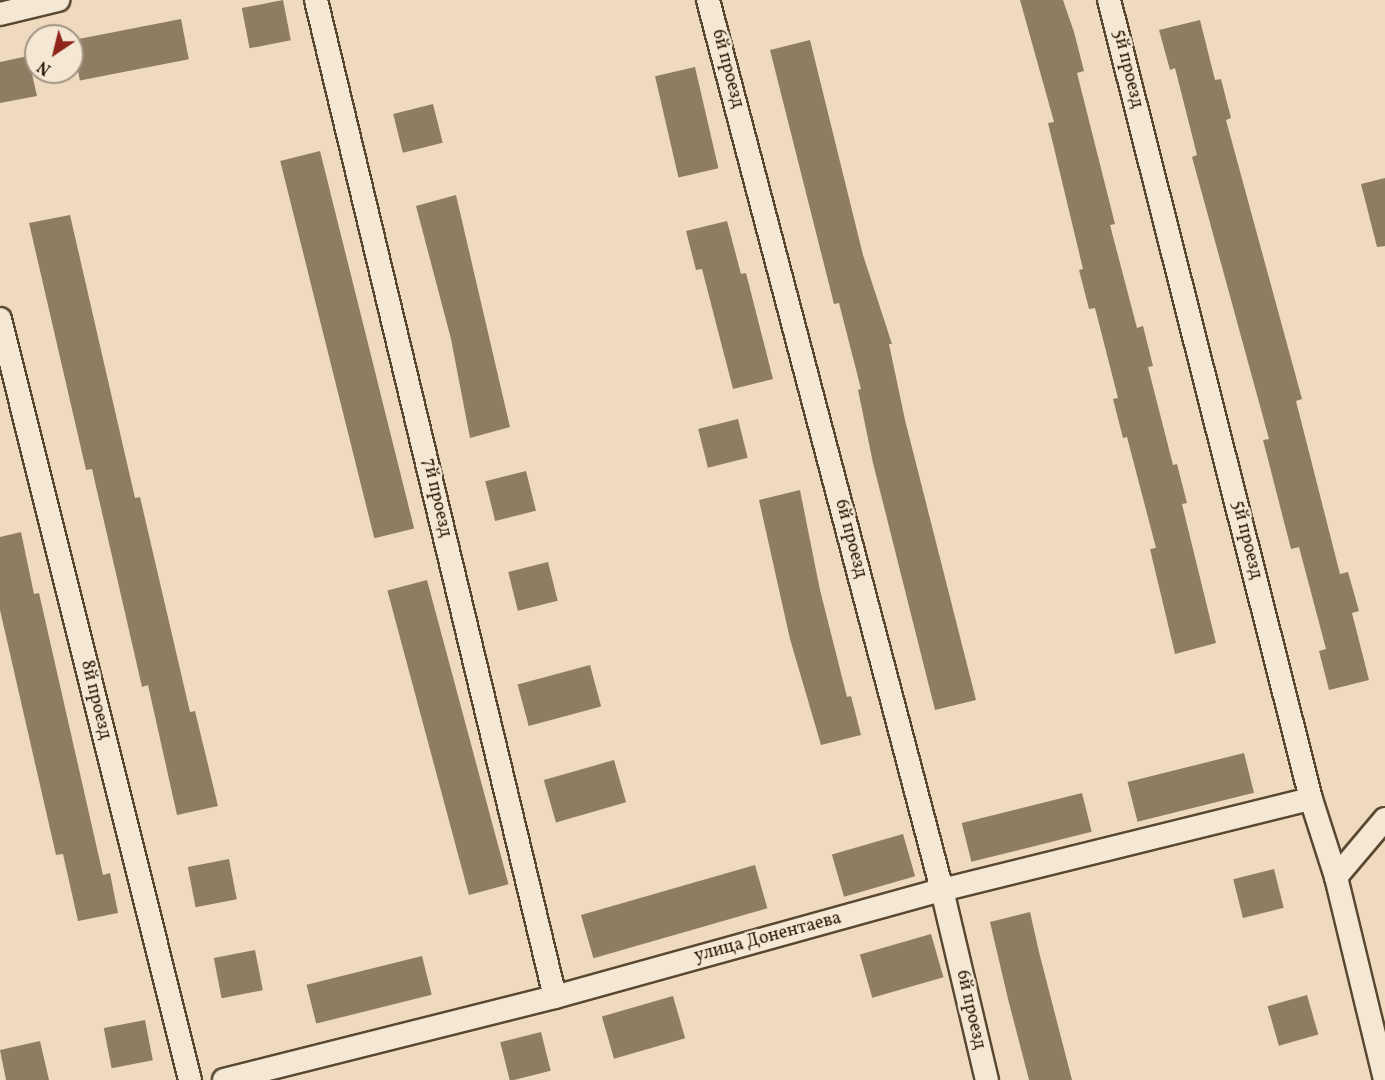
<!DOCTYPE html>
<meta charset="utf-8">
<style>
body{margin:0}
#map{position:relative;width:1385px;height:1080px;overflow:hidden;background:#eedbbf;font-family:Vollkorn,serif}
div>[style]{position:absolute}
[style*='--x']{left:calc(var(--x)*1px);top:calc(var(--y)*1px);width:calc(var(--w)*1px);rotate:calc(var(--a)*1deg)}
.building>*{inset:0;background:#8f7d63;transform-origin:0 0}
.roads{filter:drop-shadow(2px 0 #5a4830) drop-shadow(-2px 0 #5a4830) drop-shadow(0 2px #5a4830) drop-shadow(0 -2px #5a4830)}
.street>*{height:22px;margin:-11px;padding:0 11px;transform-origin:11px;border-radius:11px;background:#f4e8d5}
span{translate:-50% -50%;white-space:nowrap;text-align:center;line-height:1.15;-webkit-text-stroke:4.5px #f4e8d5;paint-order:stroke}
.street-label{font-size:18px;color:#291700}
.north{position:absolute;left:24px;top:24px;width:60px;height:60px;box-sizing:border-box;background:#f4e8d5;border:2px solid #a39480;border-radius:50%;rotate:215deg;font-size:16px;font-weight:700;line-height:24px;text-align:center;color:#291700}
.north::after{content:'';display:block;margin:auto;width:21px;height:27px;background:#8f2418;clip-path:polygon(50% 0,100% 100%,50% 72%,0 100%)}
</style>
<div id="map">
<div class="building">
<i style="left:283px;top:0;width:41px;height:42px;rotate:79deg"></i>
<i style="clip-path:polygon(1020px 0,1063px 0,1074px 32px,1084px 71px,1077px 73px,1115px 224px,1110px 225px,1137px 328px,1143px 326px,1153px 366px,1148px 367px,1173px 465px,1177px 464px,1187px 503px,1182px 504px,1216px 643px,1175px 654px,1150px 549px,1156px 548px,1127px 437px,1123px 438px,1113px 399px,1118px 398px,1095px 308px,1089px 309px,1079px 270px,1083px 269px,1048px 123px,1054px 122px)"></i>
<i style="left:181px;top:19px;width:41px;height:111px;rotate:79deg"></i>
<i style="clip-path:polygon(1200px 20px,1215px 80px,1221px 79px,1231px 118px,1226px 120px,1302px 399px,1296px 401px,1340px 574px,1348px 572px,1359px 611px,1352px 613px,1369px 680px,1329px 690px,1319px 651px,1326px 649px,1299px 547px,1291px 549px,1263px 440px,1269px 439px,1192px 157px,1197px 155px,1175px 68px,1170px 70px,1159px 30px)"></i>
<i style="clip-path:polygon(810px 40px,863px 255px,892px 344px,889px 344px,905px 420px,976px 700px,935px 710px,873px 463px,858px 390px,861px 389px,839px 303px,834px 304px,770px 50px)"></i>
<i style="clip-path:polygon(28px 56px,37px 96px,0 103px,0 62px)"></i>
<i style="left:695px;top:67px;width:104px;height:41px;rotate:77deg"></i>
<i style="left:433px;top:104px;width:40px;height:41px;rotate:76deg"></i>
<i style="left:320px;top:151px;width:389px;height:41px;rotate:76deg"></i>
<i style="clip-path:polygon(1385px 178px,1385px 246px,1377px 247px,1361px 184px)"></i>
<i style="clip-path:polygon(456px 195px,510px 427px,470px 438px,451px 339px,416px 206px)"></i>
<i style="clip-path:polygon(70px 215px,135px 498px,140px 497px,190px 712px,195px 711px,218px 806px,177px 815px,148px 685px,142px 687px,92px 469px,86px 470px,29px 223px)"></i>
<i style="clip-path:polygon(727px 221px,741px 274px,746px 273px,773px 379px,733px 389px,702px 269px,696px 270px,686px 231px)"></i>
<i style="left:738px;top:419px;width:40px;height:41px;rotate:76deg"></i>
<i style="left:526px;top:471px;width:41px;height:42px;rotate:76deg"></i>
<i style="clip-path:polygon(800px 490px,820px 590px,847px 697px,851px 696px,861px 735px,821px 745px,790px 639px,759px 500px)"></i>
<i style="clip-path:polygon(21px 532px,34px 594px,39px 593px,103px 875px,110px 873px,118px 913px,78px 921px,63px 854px,56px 855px,0 610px,0 537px)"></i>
<i style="left:548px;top:562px;width:40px;height:41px;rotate:76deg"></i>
<i style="left:427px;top:580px;width:315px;height:41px;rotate:75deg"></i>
<i style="left:590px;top:665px;width:43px;height:75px;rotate:75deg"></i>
<i style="left:1244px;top:753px;width:41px;height:120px;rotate:76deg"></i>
<i style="left:614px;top:760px;width:44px;height:73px;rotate:74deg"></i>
<i style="left:1082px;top:793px;width:40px;height:124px;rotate:76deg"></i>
<i style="left:903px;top:834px;width:44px;height:74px;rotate:74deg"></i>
<i style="left:229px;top:859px;width:41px;height:42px;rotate:79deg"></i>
<i style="left:755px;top:865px;width:45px;height:181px;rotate:74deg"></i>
<i style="left:1274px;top:869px;width:40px;height:42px;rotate:76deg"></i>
<i style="clip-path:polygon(1030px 912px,1039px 952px,1072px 1080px,1029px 1080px,1008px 999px,990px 922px)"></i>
<i style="left:931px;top:934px;width:45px;height:74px;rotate:74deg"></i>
<i style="left:255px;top:950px;width:41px;height:42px;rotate:79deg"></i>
<i style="left:422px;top:956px;width:40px;height:119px;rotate:76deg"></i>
<i style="left:1307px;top:995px;width:41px;height:41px;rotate:74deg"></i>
<i style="left:673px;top:996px;width:44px;height:74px;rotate:74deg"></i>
<i style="left:145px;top:1020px;width:41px;height:42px;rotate:79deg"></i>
<i style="left:541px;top:1032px;width:40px;height:42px;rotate:76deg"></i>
<i style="clip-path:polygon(40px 1041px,49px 1080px,6px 1080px,0 1050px)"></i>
</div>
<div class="roads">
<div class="street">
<i style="--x:316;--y:0;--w:1025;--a:76.52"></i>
<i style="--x:708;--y:0;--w:920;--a:75.27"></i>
<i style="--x:942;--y:890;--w:195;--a:76.7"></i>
<i style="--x:1109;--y:0;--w:824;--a:75.81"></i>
<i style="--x:1311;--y:799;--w:82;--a:72.2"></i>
<i style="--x:1336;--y:877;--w:209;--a:76.4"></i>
<i style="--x:0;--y:14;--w:60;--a:-13.6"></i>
<i style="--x:0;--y:319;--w:784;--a:75.98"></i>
<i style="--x:1336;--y:877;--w:76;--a:-49.8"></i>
<i style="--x:224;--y:1080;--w:341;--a:-14.1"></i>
<i style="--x:555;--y:997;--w:402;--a:-15.5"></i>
<i style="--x:942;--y:890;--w:380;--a:-13.9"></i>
</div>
</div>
<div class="street-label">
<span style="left:727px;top:69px;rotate:75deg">6й проезд</span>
<span style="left:1127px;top:69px;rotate:76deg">5й проезд</span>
<span style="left:436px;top:498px;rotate:77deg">7й проезд</span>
<span style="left:850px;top:539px;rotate:75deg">6й проезд</span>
<span style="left:1246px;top:540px;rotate:76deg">5й проезд</span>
<span style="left:95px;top:700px;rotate:76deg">8й проезд</span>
<span style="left:768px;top:938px;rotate:-15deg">улица Донентаева</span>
<span style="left:970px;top:1010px;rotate:77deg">6й проезд</span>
</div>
<div class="north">N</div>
</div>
